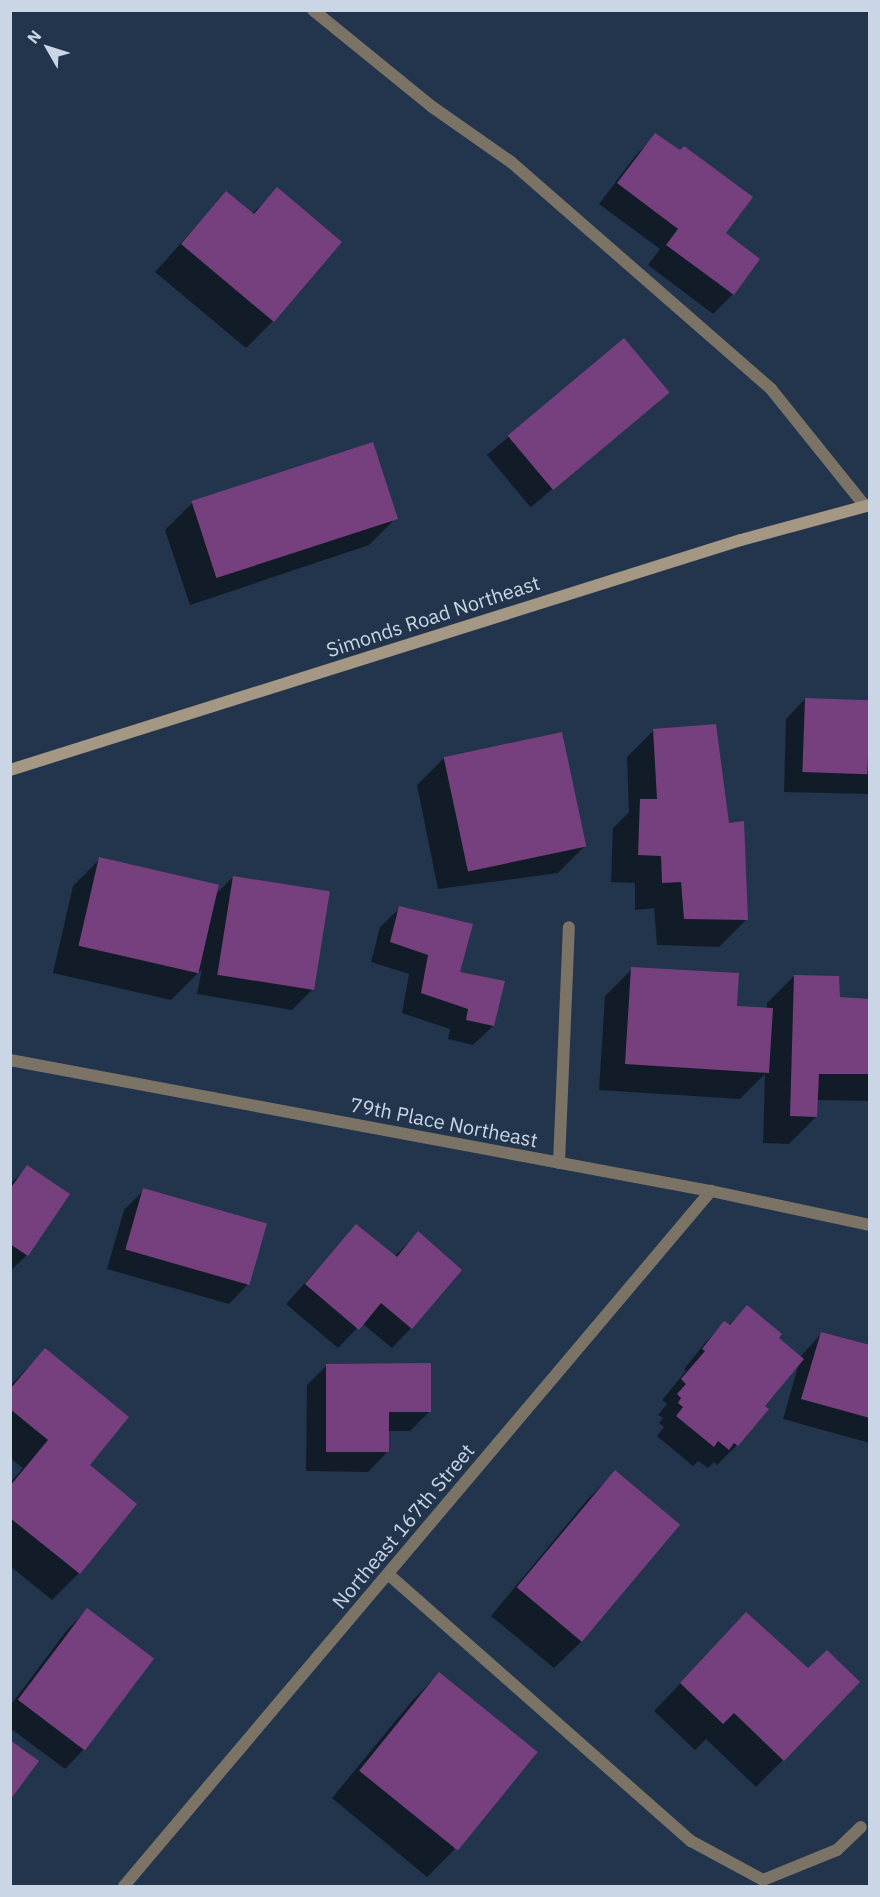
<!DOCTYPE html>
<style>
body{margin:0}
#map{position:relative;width:880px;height:1897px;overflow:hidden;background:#22354c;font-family:"IBM Plex Sans",sans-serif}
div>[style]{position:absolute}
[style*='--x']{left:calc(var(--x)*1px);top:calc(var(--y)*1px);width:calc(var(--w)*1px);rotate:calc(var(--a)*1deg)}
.shadow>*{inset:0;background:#0007;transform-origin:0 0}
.building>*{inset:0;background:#76407e;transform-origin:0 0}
.service>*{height:12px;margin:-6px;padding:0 6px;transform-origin:6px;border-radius:6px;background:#7c7367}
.minor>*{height:12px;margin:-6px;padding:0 6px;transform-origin:6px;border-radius:6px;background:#7c7367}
.secondary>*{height:12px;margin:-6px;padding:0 6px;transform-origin:6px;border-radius:6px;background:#a49783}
span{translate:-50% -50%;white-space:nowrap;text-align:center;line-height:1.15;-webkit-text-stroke:5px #22354c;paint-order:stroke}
.street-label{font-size:20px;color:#cad6e5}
.frame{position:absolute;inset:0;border:12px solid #cad6e5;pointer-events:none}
.north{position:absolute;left:18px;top:18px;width:60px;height:60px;-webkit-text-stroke:4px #22354c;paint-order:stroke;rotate:309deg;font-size:16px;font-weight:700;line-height:24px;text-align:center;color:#cad6e5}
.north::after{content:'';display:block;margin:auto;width:21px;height:27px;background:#cad6e5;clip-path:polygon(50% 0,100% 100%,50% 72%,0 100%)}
</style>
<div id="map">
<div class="shadow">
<i style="clip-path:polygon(656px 135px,680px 152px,723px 233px,733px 294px,713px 314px,648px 265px,660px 249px,599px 204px,636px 155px)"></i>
<i style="clip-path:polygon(277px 189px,340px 242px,273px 321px,246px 348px,155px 272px,226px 193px,252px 214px)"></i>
<i style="left:624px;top:340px;width:68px;height:179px;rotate:50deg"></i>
<i style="clip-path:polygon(192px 503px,396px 518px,369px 545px,190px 605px,165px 530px)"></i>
<i style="clip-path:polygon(805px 699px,870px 701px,870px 794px,784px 792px,786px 719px)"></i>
<i style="clip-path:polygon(654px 730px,728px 825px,746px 920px,719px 947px,657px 945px,654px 908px,635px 910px,635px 883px,611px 882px,613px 828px,629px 812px,627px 757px)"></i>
<i style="clip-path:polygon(444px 758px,585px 846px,558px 873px,438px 889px,417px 785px)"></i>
<i style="clip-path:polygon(100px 859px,215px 895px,233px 877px,312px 990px,292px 1010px,197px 994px,202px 969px,171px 1000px,53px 973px,73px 886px)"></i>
<i style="clip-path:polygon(400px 908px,458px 973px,493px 1026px,473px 1045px,448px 1039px,450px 1029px,402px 1013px,409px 974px,371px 962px,380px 927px)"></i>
<i style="clip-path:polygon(632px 969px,735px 1007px,767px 1009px,767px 1003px,794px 976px,839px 999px,870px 1000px,870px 1101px,816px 1100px,816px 1117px,789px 1144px,763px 1143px,765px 1074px,740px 1099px,599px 1090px,605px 996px)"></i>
<i style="clip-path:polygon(28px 1167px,27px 1255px,10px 1271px,10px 1184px)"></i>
<i style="clip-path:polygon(144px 1190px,248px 1284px,229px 1304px,107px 1269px,124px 1210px)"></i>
<i style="clip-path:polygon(356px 1226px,394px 1257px,418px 1233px,411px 1328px,392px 1348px,362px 1323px,338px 1348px,286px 1304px)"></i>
<i style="clip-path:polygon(747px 1307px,777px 1338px,800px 1357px,821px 1334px,870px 1347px,870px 1443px,783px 1419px,799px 1363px,763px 1406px,737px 1445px,717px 1465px,714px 1462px,708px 1468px,698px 1461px,693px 1466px,657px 1436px,664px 1427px,659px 1423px,663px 1418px,658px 1415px,667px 1404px,662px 1400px,686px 1371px,684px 1369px,705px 1343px,725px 1323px,728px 1326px)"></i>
<i style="clip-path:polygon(45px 1350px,88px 1465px,79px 1573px,52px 1600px,10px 1566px,10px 1483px,23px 1468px,10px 1458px,10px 1386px)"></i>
<i style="clip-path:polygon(326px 1366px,430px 1411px,410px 1431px,387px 1431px,387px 1452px,368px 1472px,306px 1471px,307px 1385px)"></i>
<i style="clip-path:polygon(615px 1472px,581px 1642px,554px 1668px,491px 1616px,588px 1499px)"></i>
<i style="clip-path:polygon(87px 1610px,84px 1749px,65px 1769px,10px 1728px,10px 1706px,67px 1630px)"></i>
<i style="clip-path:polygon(720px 1642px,783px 1760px,756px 1787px,706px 1739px,695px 1750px,654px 1711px)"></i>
<i style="clip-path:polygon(439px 1674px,454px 1850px,427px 1877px,332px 1798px,412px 1701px)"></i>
</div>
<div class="building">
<i style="clip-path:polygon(655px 133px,680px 150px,684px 146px,753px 197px,726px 233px,760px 259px,734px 295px,666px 245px,678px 229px,617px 183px)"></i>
<i style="clip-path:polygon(277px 187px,342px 242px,274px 322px,181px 244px,226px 191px,254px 214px)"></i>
<i style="left:624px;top:338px;width:71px;height:152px;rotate:50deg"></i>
<i style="left:373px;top:442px;width:81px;height:191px;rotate:72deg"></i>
<i style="left:805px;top:698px;width:65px;height:74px;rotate:2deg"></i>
<i style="clip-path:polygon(716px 724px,729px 823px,744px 821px,748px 920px,684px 919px,681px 882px,662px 883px,661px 856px,638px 855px,640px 799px,657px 799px,653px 729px)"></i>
<i style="left:562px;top:732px;width:117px;height:121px;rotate:78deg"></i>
<i style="left:99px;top:857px;width:123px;height:91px;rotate:13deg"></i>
<i style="left:233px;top:876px;width:98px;height:100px;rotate:9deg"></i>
<i style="clip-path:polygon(399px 906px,473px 924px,460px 972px,505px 981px,494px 1026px,466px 1020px,468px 1009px,421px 993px,428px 955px,390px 942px)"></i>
<i style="clip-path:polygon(631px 967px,739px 973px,737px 1006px,773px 1008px,769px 1073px,625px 1064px)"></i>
<i style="clip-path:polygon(794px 975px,839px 976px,840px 997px,870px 999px,870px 1074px,819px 1074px,817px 1117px,790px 1116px)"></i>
<i style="clip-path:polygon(27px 1165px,70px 1194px,28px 1256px,10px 1244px,10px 1189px)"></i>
<i style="left:143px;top:1188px;width:129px;height:64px;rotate:16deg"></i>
<i style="clip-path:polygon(356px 1224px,397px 1257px,418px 1231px,462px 1270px,412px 1329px,381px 1303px,359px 1330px,305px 1284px)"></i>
<i style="clip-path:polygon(747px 1305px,782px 1334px,779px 1338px,804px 1359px,765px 1406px,769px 1409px,738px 1446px,734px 1443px,729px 1450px,718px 1441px,714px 1447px,676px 1416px,683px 1407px,678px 1403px,681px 1398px,677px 1394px,686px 1384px,681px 1379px,705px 1351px,702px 1349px,724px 1321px,730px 1325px)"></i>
<i style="clip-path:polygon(821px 1332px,870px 1345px,870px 1418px,801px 1399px)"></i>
<i style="clip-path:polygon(45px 1348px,129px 1417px,90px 1465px,137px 1504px,80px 1574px,10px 1518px,10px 1486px,48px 1440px,10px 1409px,10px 1389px)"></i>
<i style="clip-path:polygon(431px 1363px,431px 1412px,389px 1412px,389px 1452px,326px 1452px,326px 1364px)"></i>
<i style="left:615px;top:1470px;width:85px;height:153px;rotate:40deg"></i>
<i style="left:87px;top:1608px;width:84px;height:115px;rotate:37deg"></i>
<i style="clip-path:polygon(746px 1612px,808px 1668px,827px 1650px,860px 1682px,784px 1761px,734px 1713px,723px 1724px,680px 1683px)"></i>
<i style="left:439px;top:1672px;width:127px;height:127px;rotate:39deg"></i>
<i style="clip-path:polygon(10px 1740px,39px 1761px,10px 1800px)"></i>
</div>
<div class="service">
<i style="--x:313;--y:10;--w:152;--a:39.1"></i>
<i style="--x:431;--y:106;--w:98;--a:35"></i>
<i style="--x:511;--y:162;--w:345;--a:41.1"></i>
<i style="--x:771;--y:389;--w:150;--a:51.2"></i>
<i style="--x:559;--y:1163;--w:236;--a:-87.6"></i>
<i style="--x:388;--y:1574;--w:404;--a:41.4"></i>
<i style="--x:691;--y:1841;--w:82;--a:28.4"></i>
<i style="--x:763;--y:1880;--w:80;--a:-22.1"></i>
<i style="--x:837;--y:1850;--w:33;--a:-44"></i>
</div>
<div class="minor">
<i style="--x:10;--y:1060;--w:713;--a:10.59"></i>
<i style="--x:711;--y:1191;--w:163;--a:12.1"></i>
<i style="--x:124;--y:1886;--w:910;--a:-49.82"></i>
</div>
<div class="secondary">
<i style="--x:10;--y:770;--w:766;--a:-17.47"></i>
<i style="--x:741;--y:540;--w:134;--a:-15.2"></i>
</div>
<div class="street-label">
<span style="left:433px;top:616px;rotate:-18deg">Simonds Road Northeast</span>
<span style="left:444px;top:1122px;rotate:11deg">79th Place Northeast</span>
<span style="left:403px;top:1526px;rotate:-50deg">Northeast 167th Street</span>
</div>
<div class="frame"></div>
<div class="north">N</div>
</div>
